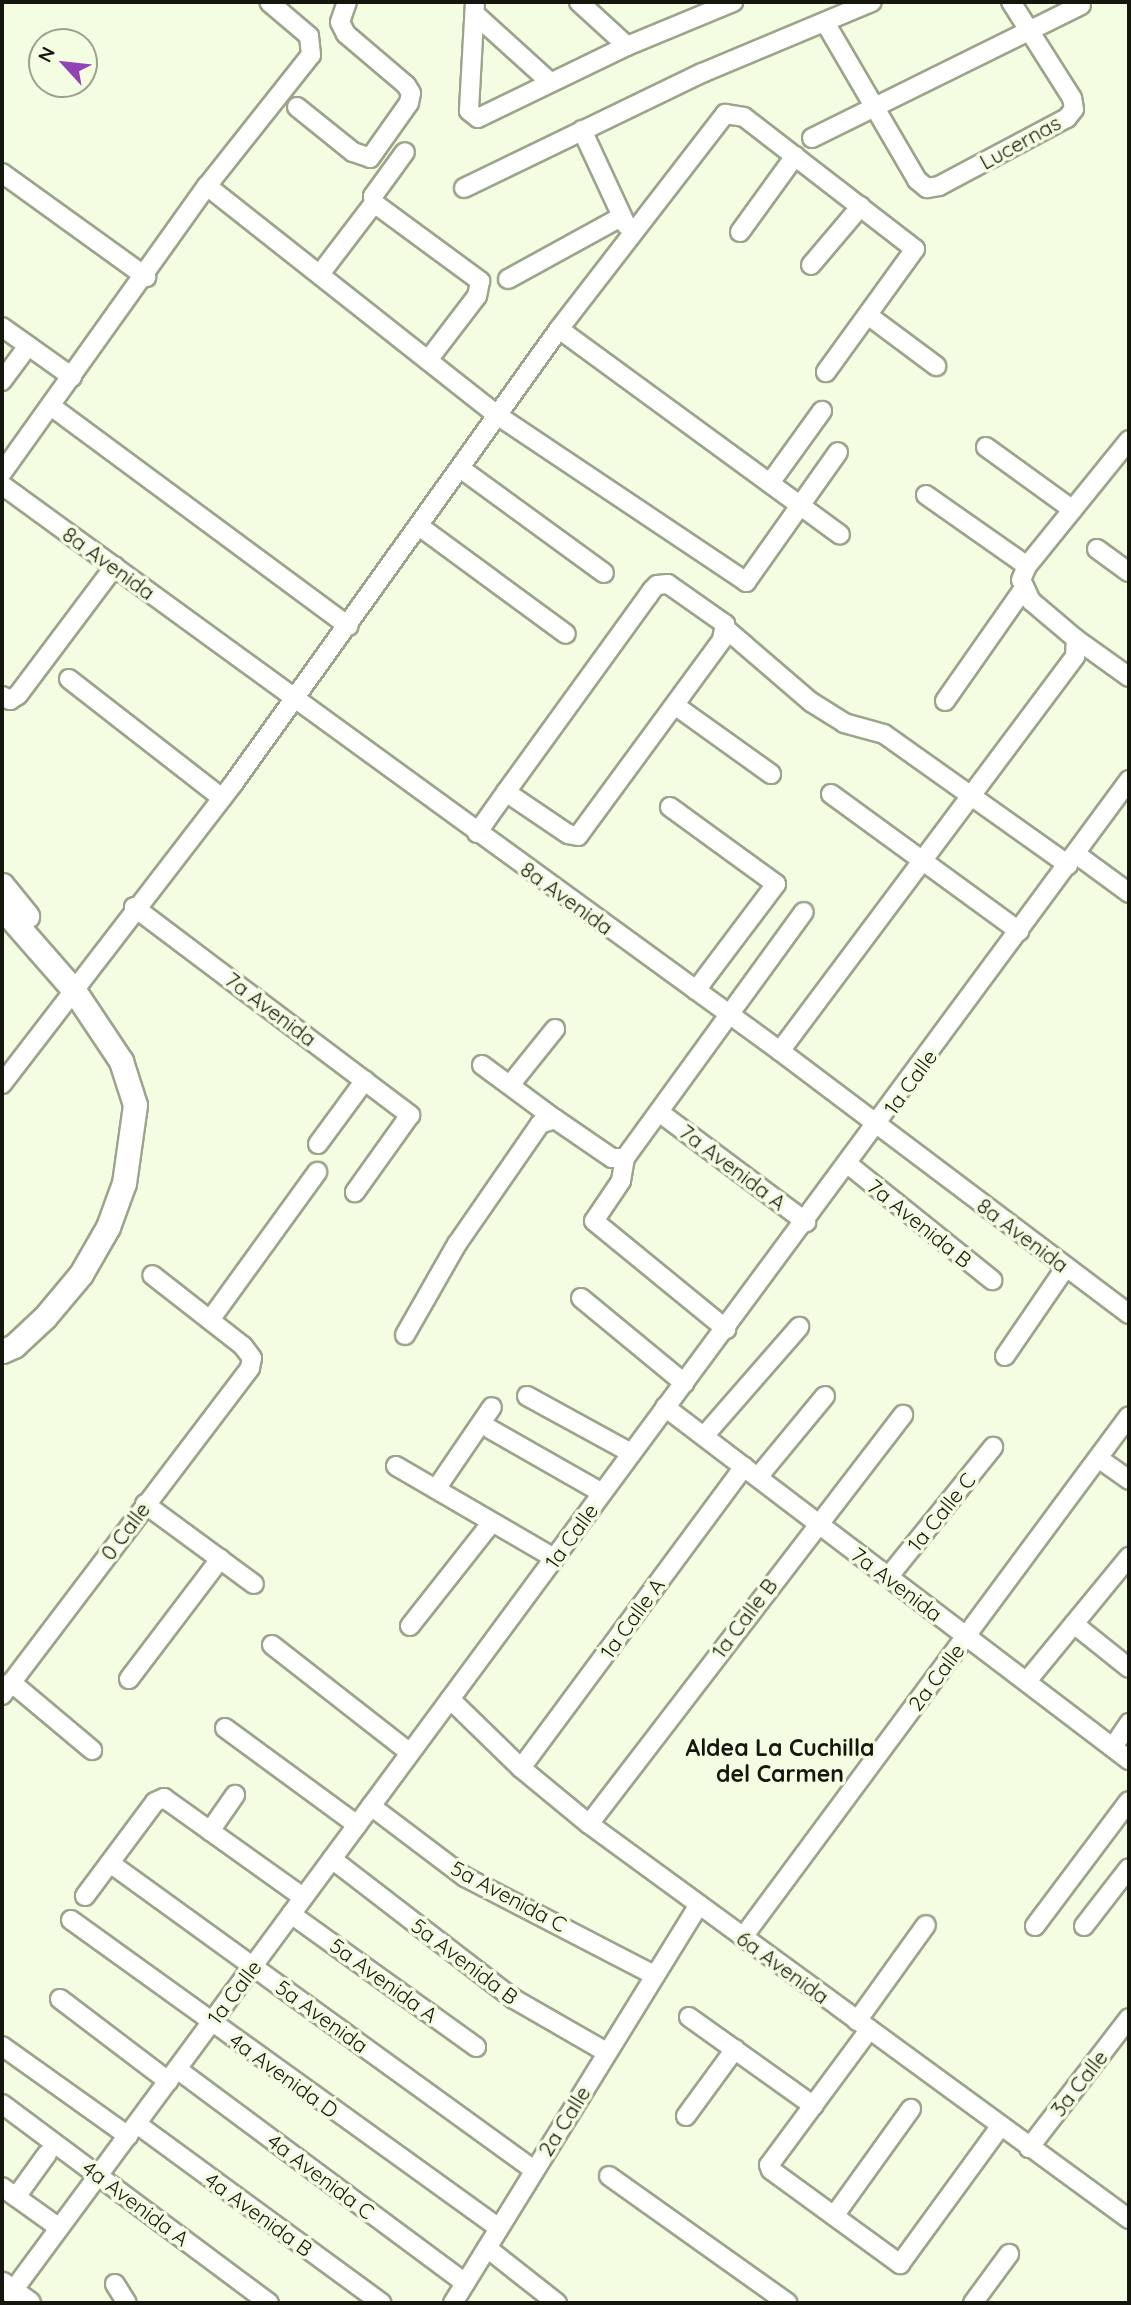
<!DOCTYPE html>
<style>
body{margin:0}
#map{position:relative;width:1131px;height:2305px;overflow:hidden;background:#f4fde2;font-family:Quicksand,sans-serif}
div>[style]{position:absolute}
[style*='--x']{left:calc(var(--x)*1px);top:calc(var(--y)*1px);width:calc(var(--w)*1px);rotate:calc(var(--a)*1deg)}
.roads{filter:drop-shadow(2px 0 #9ca48b) drop-shadow(-2px 0 #9ca48b) drop-shadow(0 2px #9ca48b) drop-shadow(0 -2px #9ca48b)}
.minor>*{height:18px;margin:-9px;padding:0 9px;transform-origin:9px;border-radius:9px;background:#fff}
.major>*{height:23px;margin:-11.5px;padding:0 11.5px;transform-origin:11.5px;border-radius:11.5px;background:#fff}
span{translate:-50% -50%;white-space:nowrap;text-align:center;line-height:1.15;-webkit-text-stroke:7px #f4fde2;paint-order:stroke}
.street-label{font-size:21px;color:#15170e}
.neighbourhood-label{font-size:23px;color:#15170e;font-weight:700}
.frame{position:absolute;inset:0;border:4px solid #15170e;pointer-events:none}
.north{position:absolute;left:28px;top:28px;width:70px;height:70px;box-sizing:border-box;background:#f4fde2;border:2px solid #9ba18d;border-radius:50%;rotate:297deg;font-size:19px;font-weight:700;line-height:28px;text-align:center;color:#15170e}
.north::after{content:'';display:block;margin:auto;width:24px;height:32px;background:#9443b3;clip-path:polygon(50% 0,100% 100%,50% 72%,0 100%)}
</style>
<div id="map">
<div class="roads">
<div class="minor">
<i style="--x:475;--y:2;--w:109;--a:93.2"></i>
<i style="--x:469;--y:111;--w:11;--a:38"></i>
<i style="--x:478;--y:118;--w:165;--a:-25.8"></i>
<i style="--x:627;--y:46;--w:115;--a:-22.5"></i>
<i style="--x:579;--y:2;--w:65;--a:42.5"></i>
<i style="--x:476;--y:15;--w:100;--a:42.2"></i>
<i style="--x:826;--y:24;--w:181;--a:59.7"></i>
<i style="--x:917;--y:180;--w:13;--a:39"></i>
<i style="--x:927;--y:188;--w:12;--a:-9"></i>
<i style="--x:939;--y:186;--w:145;--a:-28"></i>
<i style="--x:1067;--y:118;--w:11;--a:-52"></i>
<i style="--x:1074;--y:109;--w:11;--a:-100"></i>
<i style="--x:1072;--y:98;--w:114;--a:-122.4"></i>
<i style="--x:297;--y:107;--w:72;--a:38.8"></i>
<i style="--x:353;--y:152;--w:18;--a:19"></i>
<i style="--x:370;--y:158;--w:67;--a:-54.7"></i>
<i style="--x:409;--y:103;--w:10;--a:-79"></i>
<i style="--x:411;--y:93;--w:9;--a:-122"></i>
<i style="--x:406;--y:85;--w:79;--a:-139.6"></i>
<i style="--x:346;--y:34;--w:13;--a:-117"></i>
<i style="--x:340;--y:22;--w:21;--a:-71"></i>
<i style="--x:582;--y:130;--w:105;--a:65.1"></i>
<i style="--x:812;--y:138;--w:300;--a:-26.3"></i>
<i style="--x:2;--y:173;--w:178;--a:35.8"></i>
<i style="--x:207;--y:186;--w:370;--a:38.3"></i>
<i style="--x:497;--y:415;--w:300;--a:33.8"></i>
<i style="--x:746;--y:582;--w:159;--a:-54.7"></i>
<i style="--x:464;--y:188;--w:264;--a:-25.8"></i>
<i style="--x:702;--y:73;--w:184;--a:-22.7"></i>
<i style="--x:374;--y:203;--w:132;--a:36.3"></i>
<i style="--x:480;--y:281;--w:15;--a:101"></i>
<i style="--x:477;--y:296;--w:81;--a:127.4"></i>
<i style="--x:740;--y:232;--w:94;--a:-54.1"></i>
<i style="--x:811;--y:265;--w:77;--a:-49.7"></i>
<i style="--x:320;--y:274;--w:89;--a:-52.7"></i>
<i style="--x:374;--y:203;--w:7;--a:-98"></i>
<i style="--x:373;--y:196;--w:54;--a:-54"></i>
<i style="--x:508;--y:279;--w:129;--a:-28.8"></i>
<i style="--x:869;--y:316;--w:84;--a:36.7"></i>
<i style="--x:2;--y:327;--w:86;--a:35.5"></i>
<i style="--x:559;--y:329;--w:348;--a:36.2"></i>
<i style="--x:2;--y:381;--w:44;--a:-53.4"></i>
<i style="--x:51;--y:406;--w:370;--a:36.5"></i>
<i style="--x:986;--y:447;--w:107;--a:35.9"></i>
<i style="--x:460;--y:468;--w:178;--a:36.1"></i>
<i style="--x:2;--y:473;--w:353;--a:-54.5"></i>
<i style="--x:207;--y:186;--w:167;--a:-51.6"></i>
<i style="--x:311;--y:55;--w:19;--a:-96"></i>
<i style="--x:309;--y:36;--w:52;--a:-139.6"></i>
<i style="--x:770;--y:483;--w:89;--a:-54.2"></i>
<i style="--x:2;--y:485;--w:962;--a:36.04"></i>
<i style="--x:780;--y:1051;--w:437;--a:37"></i>
<i style="--x:926;--y:495;--w:123;--a:35.1"></i>
<i style="--x:419;--y:526;--w:182;--a:36.3"></i>
<i style="--x:1097;--y:549;--w:39;--a:36"></i>
<i style="--x:726;--y:629;--w:112;--a:40.7"></i>
<i style="--x:811;--y:702;--w:39;--a:32"></i>
<i style="--x:844;--y:723;--w:41;--a:15.4"></i>
<i style="--x:884;--y:734;--w:226;--a:35.4"></i>
<i style="--x:1076;--y:639;--w:65;--a:35.6"></i>
<i style="--x:69;--y:679;--w:194;--a:37.9"></i>
<i style="--x:2;--y:696;--w:9;--a:27"></i>
<i style="--x:10;--y:700;--w:9;--a:-32"></i>
<i style="--x:18;--y:695;--w:161;--a:-53.1"></i>
<i style="--x:945;--y:701;--w:134;--a:-55"></i>
<i style="--x:676;--y:706;--w:117;--a:35.6"></i>
<i style="--x:831;--y:794;--w:233;--a:36.1"></i>
<i style="--x:670;--y:807;--w:131;--a:36"></i>
<i style="--x:776;--y:884;--w:133;--a:127"></i>
<i style="--x:477;--y:833;--w:50;--a:-54.7"></i>
<i style="--x:506;--y:792;--w:242;--a:-54.1"></i>
<i style="--x:648;--y:596;--w:7;--a:-56"></i>
<i style="--x:652;--y:590;--w:7;--a:-45"></i>
<i style="--x:657;--y:585;--w:11;--a:-5"></i>
<i style="--x:668;--y:584;--w:70;--a:35.1"></i>
<i style="--x:725;--y:624;--w:16;--a:101"></i>
<i style="--x:722;--y:640;--w:243;--a:126.3"></i>
<i style="--x:578;--y:836;--w:10;--a:-169"></i>
<i style="--x:568;--y:834;--w:75;--a:-145.9"></i>
<i style="--x:1076;--y:854;--w:66;--a:36.3"></i>
<i style="--x:134;--y:907;--w:346;--a:37"></i>
<i style="--x:410;--y:1115;--w:95;--a:125.5"></i>
<i style="--x:780;--y:1051;--w:493;--a:-53.2"></i>
<i style="--x:1075;--y:656;--w:17;--a:-87"></i>
<i style="--x:1076;--y:639;--w:59;--a:-139.8"></i>
<i style="--x:1031;--y:601;--w:23;--a:-115"></i>
<i style="--x:1021;--y:580;--w:15;--a:-67"></i>
<i style="--x:1027;--y:566;--w:162;--a:-51"></i>
<i style="--x:482;--y:1065;--w:91;--a:36.5"></i>
<i style="--x:2;--y:1084;--w:379;--a:-52.4"></i>
<i style="--x:233;--y:784;--w:560;--a:-54.38"></i>
<i style="--x:559;--y:329;--w:272;--a:-52.3"></i>
<i style="--x:725;--y:114;--w:19;--a:9"></i>
<i style="--x:744;--y:117;--w:216;--a:37.7"></i>
<i style="--x:915;--y:249;--w:152;--a:125.9"></i>
<i style="--x:510;--y:1085;--w:72;--a:-51.2"></i>
<i style="--x:659;--y:1112;--w:184;--a:36.8"></i>
<i style="--x:318;--y:1144;--w:79;--a:-53.7"></i>
<i style="--x:625;--y:1158;--w:23;--a:100"></i>
<i style="--x:621;--y:1181;--w:48;--a:124"></i>
<i style="--x:594;--y:1221;--w:171;--a:39.3"></i>
<i style="--x:849;--y:1165;--w:184;--a:38.8"></i>
<i style="--x:581;--y:1298;--w:134;--a:39.5"></i>
<i style="--x:210;--y:1320;--w:183;--a:-54.1"></i>
<i style="--x:405;--y:1335;--w:105;--a:-60.3"></i>
<i style="--x:457;--y:1244;--w:146;--a:-55.3"></i>
<i style="--x:540;--y:1124;--w:16;--a:-18"></i>
<i style="--x:555;--y:1119;--w:69;--a:34.4"></i>
<i style="--x:612;--y:1158;--w:13;--a:0"></i>
<i style="--x:625;--y:1158;--w:304;--a:-54"></i>
<i style="--x:1005;--y:1356;--w:108;--a:-55.6"></i>
<i style="--x:527;--y:1396;--w:119;--a:28.7"></i>
<i style="--x:665;--y:1407;--w:583;--a:37.26"></i>
<i style="--x:490;--y:1429;--w:129;--a:29.7"></i>
<i style="--x:704;--y:1436;--w:145;--a:-48.9"></i>
<i style="--x:1098;--y:1458;--w:38;--a:35"></i>
<i style="--x:396;--y:1466;--w:183;--a:30.2"></i>
<i style="--x:758;--y:1477;--w:105;--a:-50.4"></i>
<i style="--x:436;--y:1489;--w:99;--a:-55.7"></i>
<i style="--x:145;--y:1504;--w:135;--a:36.3"></i>
<i style="--x:889;--y:1576;--w:166;--a:-51.1"></i>
<i style="--x:1074;--y:1624;--w:70;--a:38.7"></i>
<i style="--x:410;--y:1626;--w:132;--a:-51.7"></i>
<i style="--x:272;--y:1645;--w:175;--a:38"></i>
<i style="--x:129;--y:1679;--w:151;--a:-52.8"></i>
<i style="--x:1027;--y:1681;--w:161;--a:-50.6"></i>
<i style="--x:11;--y:1682;--w:106;--a:40"></i>
<i style="--x:2;--y:1695;--w:410;--a:-52.8"></i>
<i style="--x:250;--y:1368;--w:10;--a:-79"></i>
<i style="--x:252;--y:1358;--w:15;--a:-127"></i>
<i style="--x:243;--y:1346;--w:115;--a:-142"></i>
<i style="--x:450;--y:1699;--w:99;--a:44.2"></i>
<i style="--x:521;--y:1768;--w:88;--a:39.5"></i>
<i style="--x:589;--y:1824;--w:669;--a:36.18"></i>
<i style="--x:225;--y:1728;--w:164;--a:36.3"></i>
<i style="--x:1113;--y:1747;--w:29;--a:-56"></i>
<i style="--x:521;--y:1768;--w:375;--a:-53.5"></i>
<i style="--x:371;--y:1806;--w:118;--a:37.1"></i>
<i style="--x:465;--y:1877;--w:213;--a:27.4"></i>
<i style="--x:589;--y:1824;--w:516;--a:-52.49"></i>
<i style="--x:210;--y:1831;--w:44;--a:-55.2"></i>
<i style="--x:332;--y:1859;--w:230;--a:37.6"></i>
<i style="--x:514;--y:1999;--w:106;--a:29.9"></i>
<i style="--x:110;--y:1863;--w:523;--a:35.91"></i>
<i style="--x:85;--y:1896;--w:117;--a:-53.3"></i>
<i style="--x:155;--y:1802;--w:10;--a:-24"></i>
<i style="--x:164;--y:1798;--w:171;--a:35.5"></i>
<i style="--x:291;--y:1914;--w:228;--a:35.7"></i>
<i style="--x:71;--y:1920;--w:527;--a:35.74"></i>
<i style="--x:1035;--y:1926;--w:156;--a:-53.1"></i>
<i style="--x:1084;--y:1926;--w:73;--a:-52.2"></i>
<i style="--x:743;--y:1937;--w:648;--a:-53.47"></i>
<i style="--x:60;--y:1999;--w:136;--a:37.2"></i>
<i style="--x:689;--y:2017;--w:153;--a:35.5"></i>
<i style="--x:857;--y:2021;--w:118;--a:-54.3"></i>
<i style="--x:869;--y:2030;--w:168;--a:126.5"></i>
<i style="--x:769;--y:2165;--w:5;--a:68"></i>
<i style="--x:771;--y:2170;--w:160;--a:36.1"></i>
<i style="--x:900;--y:2264;--w:170;--a:-53.9"></i>
<i style="--x:2;--y:2046;--w:155;--a:35.5"></i>
<i style="--x:177;--y:2069;--w:359;--a:36.6"></i>
<i style="--x:2;--y:2104;--w:333;--a:36.7"></i>
<i style="--x:686;--y:2116;--w:83;--a:-53.8"></i>
<i style="--x:137;--y:2124;--w:303;--a:36.2"></i>
<i style="--x:1029;--y:2148;--w:164;--a:-52.4"></i>
<i style="--x:609;--y:2176;--w:219;--a:35.4"></i>
<i style="--x:2;--y:2187;--w:69;--a:35.5"></i>
<i style="--x:16;--y:2197;--w:53;--a:-54.2"></i>
<i style="--x:834;--y:2216;--w:132;--a:-54.3"></i>
<i style="--x:487;--y:2248;--w:89;--a:38.2"></i>
<i style="--x:115;--y:2284;--w:22;--a:58"></i>
<i style="--x:12;--y:2292;--w:1880;--a:-53.54"></i>
<i style="--x:453;--y:2303;--w:468;--a:-58.3"></i>
<i style="--x:973;--y:2303;--w:61;--a:-53.7"></i>
</div>
<div class="major">
<i style="--x:2;--y:885;--w:40;--a:51"></i>
<i style="--x:2;--y:908;--w:108;--a:48.8"></i>
<i style="--x:73;--y:989;--w:87;--a:56.3"></i>
<i style="--x:121;--y:1061;--w:46;--a:72.3"></i>
<i style="--x:135;--y:1105;--w:79;--a:98"></i>
<i style="--x:124;--y:1183;--w:47;--a:110"></i>
<i style="--x:108;--y:1227;--w:54;--a:119.9"></i>
<i style="--x:81;--y:1274;--w:56;--a:129.9"></i>
<i style="--x:45;--y:1317;--w:42;--a:136.9"></i>
<i style="--x:14;--y:1346;--w:13;--a:157"></i>
<i style="--x:2;--y:2284;--w:32;--a:36"></i>
</div>
</div>
<div class="street-label">
<span style="left:1020px;top:142px;rotate:-29deg">Lucernas</span>
<span style="left:109px;top:563px;rotate:36deg">8a Avenida</span>
<span style="left:567px;top:898px;rotate:36deg">8a Avenida</span>
<span style="left:271px;top:1009px;rotate:37deg">7a Avenida</span>
<span style="left:910px;top:1082px;rotate:-54deg">1a Calle</span>
<span style="left:733px;top:1167px;rotate:37deg">7a Avenida A</span>
<span style="left:920px;top:1223px;rotate:39deg">7a Avenida B</span>
<span style="left:1023px;top:1235px;rotate:37deg">8a Avenida</span>
<span style="left:941px;top:1512px;rotate:-51deg">1a Calle C</span>
<span style="left:125px;top:1531px;rotate:-53deg">0 Calle</span>
<span style="left:571px;top:1536px;rotate:-54deg">1a Calle</span>
<span style="left:897px;top:1584px;rotate:37deg">7a Avenida</span>
<span style="left:632px;top:1618px;rotate:-54deg">1a Calle A</span>
<span style="left:744px;top:1618px;rotate:-53deg">1a Calle B</span>
<span style="left:936px;top:1677px;rotate:-53deg">2a Calle</span>
<span style="left:509px;top:1896px;rotate:28deg">5a Avenida C</span>
<span style="left:465px;top:1961px;rotate:37deg">5a Avenida B</span>
<span style="left:783px;top:1967px;rotate:36deg">6a Avenida</span>
<span style="left:384px;top:1980px;rotate:36deg">5a Avenida A</span>
<span style="left:234px;top:1992px;rotate:-53deg">1a Calle</span>
<span style="left:322px;top:2016px;rotate:36deg">5a Avenida</span>
<span style="left:284px;top:2075px;rotate:36deg">4a Avenida D</span>
<span style="left:1079px;top:2083px;rotate:-52deg">3a Calle</span>
<span style="left:564px;top:2121px;rotate:-58deg">2a Calle</span>
<span style="left:321px;top:2176px;rotate:37deg">4a Avenida C</span>
<span style="left:136px;top:2203px;rotate:37deg">4a Avenida A</span>
<span style="left:259px;top:2214px;rotate:36deg">4a Avenida B</span>
</div>
<div class="neighbourhood-label">
<span style="left:780px;top:1761px">Aldea La Cuchilla<br>del Carmen</span>
</div>
<div class="frame"></div>
<div class="north">N</div>
</div>
